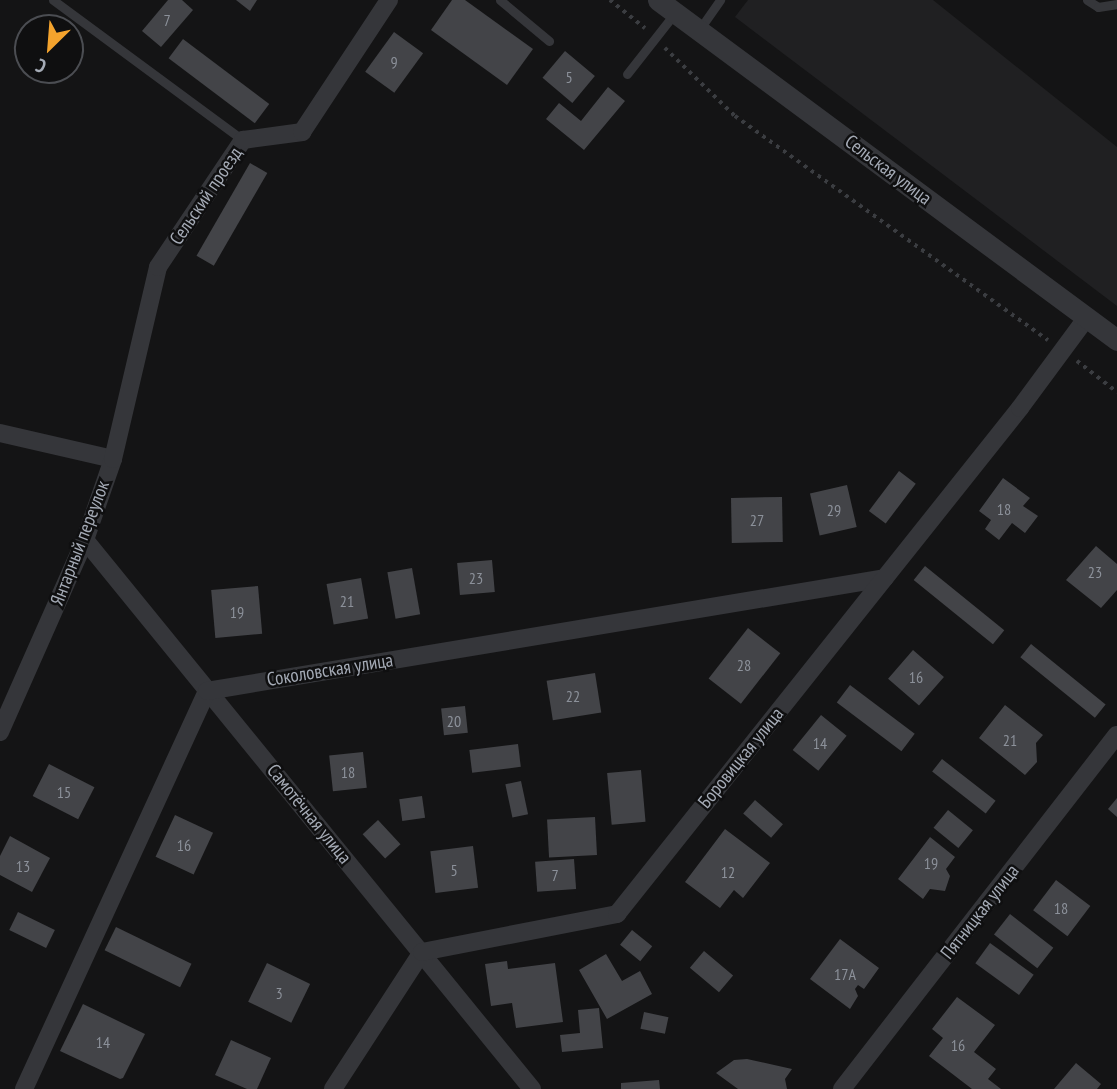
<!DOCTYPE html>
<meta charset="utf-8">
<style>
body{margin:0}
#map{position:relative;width:1117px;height:1089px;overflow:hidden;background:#141415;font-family:"PT Sans Narrow",sans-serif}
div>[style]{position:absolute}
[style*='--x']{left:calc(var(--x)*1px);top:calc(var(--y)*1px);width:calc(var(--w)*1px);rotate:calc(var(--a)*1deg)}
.built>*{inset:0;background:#202022}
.building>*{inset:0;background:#434448;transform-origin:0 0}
.path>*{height:3.5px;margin-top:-1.75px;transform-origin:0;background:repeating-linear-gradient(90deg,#3b3d41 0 3.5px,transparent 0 8.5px)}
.service>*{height:9px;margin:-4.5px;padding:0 4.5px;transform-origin:4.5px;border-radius:4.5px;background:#35363a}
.minor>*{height:18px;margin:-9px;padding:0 9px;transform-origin:9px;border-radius:9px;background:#35363a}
.tertiary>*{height:21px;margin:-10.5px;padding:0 10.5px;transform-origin:10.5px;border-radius:10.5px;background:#35363a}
span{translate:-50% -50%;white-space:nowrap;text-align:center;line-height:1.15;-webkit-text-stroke:5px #0f0f10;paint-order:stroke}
.number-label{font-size:16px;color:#8c919a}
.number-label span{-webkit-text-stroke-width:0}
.street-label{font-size:19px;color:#a5abb6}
.north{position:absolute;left:14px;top:14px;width:70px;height:70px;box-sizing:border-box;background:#0f0f10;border:2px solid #4b4d52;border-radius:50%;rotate:205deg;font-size:19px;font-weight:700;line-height:28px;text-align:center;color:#a5abb6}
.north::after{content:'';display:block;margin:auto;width:24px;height:32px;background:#f4a32d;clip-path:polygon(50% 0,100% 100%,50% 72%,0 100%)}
</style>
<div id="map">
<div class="built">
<i style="clip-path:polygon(748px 0,933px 0,1117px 147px,1117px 306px,735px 17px)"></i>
</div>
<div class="building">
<i style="clip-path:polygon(168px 0,182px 0,193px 10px,161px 47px,142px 31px)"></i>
<i style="clip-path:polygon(236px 0,257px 0,250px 11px)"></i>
<i style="clip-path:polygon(452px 0,465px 0,533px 49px,507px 85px,431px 30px)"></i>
<i style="left:394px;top:32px;width:36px;height:49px;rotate:36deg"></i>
<i style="left:183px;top:39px;width:108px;height:24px;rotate:37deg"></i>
<i style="left:565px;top:51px;width:39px;height:35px;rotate:40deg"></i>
<i style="clip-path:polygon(608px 87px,625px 101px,584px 150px,546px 119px,559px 103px,581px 121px)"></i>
<i style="left:250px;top:163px;width:20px;height:107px;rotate:30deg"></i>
<i style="left:899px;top:471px;width:21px;height:50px;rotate:37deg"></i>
<i style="clip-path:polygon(1003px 478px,1030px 498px,1023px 506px,1038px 516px,1025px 533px,1012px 523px,999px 540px,985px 529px,991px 520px,979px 511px)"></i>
<i style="left:847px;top:485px;width:43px;height:38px;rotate:77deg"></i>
<i style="left:782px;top:497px;width:45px;height:51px;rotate:89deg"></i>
<i style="clip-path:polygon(1096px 546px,1117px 564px,1117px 590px,1101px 608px,1066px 580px)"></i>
<i style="left:492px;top:560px;width:32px;height:35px;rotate:85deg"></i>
<i style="left:925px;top:566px;width:102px;height:18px;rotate:39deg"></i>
<i style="left:412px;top:568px;width:47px;height:25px;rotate:80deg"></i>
<i style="left:361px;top:578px;width:41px;height:35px;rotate:80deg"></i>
<i style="left:258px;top:586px;width:48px;height:47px;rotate:85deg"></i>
<i style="left:748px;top:628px;width:41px;height:64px;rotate:38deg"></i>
<i style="left:1031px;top:644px;width:96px;height:17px;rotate:39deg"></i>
<i style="left:913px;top:650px;width:41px;height:38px;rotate:41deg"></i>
<i style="left:595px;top:673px;width:40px;height:49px;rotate:81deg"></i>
<i style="left:850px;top:685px;width:81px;height:22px;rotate:37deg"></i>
<i style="clip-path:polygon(1005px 705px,1043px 735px,1036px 743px,1037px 762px,1025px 775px,979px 738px)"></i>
<i style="left:465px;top:706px;width:27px;height:24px;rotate:84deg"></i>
<i style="left:821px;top:715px;width:33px;height:45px;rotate:39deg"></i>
<i style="left:518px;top:744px;width:23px;height:49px;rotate:83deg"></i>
<i style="left:363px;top:752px;width:36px;height:34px;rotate:84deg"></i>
<i style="left:942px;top:759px;width:68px;height:16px;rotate:38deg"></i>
<i style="left:49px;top:764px;width:51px;height:36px;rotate:27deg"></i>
<i style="left:641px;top:770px;width:52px;height:34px;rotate:85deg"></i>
<i style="left:521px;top:781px;width:34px;height:16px;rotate:78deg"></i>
<i style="left:422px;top:796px;width:22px;height:23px;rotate:82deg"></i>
<i style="clip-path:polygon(1117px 798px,1117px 817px,1108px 809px)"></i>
<i style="left:755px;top:800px;width:37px;height:18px;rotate:41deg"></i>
<i style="left:948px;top:810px;width:32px;height:23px;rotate:39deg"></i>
<i style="left:175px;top:815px;width:42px;height:46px;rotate:25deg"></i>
<i style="left:595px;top:817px;width:38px;height:48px;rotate:87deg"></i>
<i style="left:378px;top:820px;width:33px;height:21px;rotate:47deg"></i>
<i style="clip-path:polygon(725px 829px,770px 863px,743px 898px,734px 890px,720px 908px,685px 882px)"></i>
<i style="clip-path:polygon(10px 836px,50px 858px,32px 892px,0 875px,0 856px)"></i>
<i style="clip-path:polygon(930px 837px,955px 857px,946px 869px,950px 876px,945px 891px,930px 889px,923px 899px,898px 879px)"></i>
<i style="left:473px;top:846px;width:42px;height:43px;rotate:83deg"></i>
<i style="left:574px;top:859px;width:30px;height:39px;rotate:86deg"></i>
<i style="left:1056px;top:880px;width:43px;height:38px;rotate:37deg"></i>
<i style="left:18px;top:912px;width:41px;height:20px;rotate:26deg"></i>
<i style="left:1010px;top:914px;width:55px;height:26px;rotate:38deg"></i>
<i style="left:116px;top:927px;width:84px;height:26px;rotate:26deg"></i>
<i style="left:632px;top:930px;width:26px;height:19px;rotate:39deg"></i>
<i style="clip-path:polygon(840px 939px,879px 968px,864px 989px,858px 985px,855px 989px,858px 996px,850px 1009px,810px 979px)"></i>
<i style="left:990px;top:943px;width:54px;height:25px;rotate:36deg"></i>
<i style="left:704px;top:951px;width:38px;height:22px;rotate:40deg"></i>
<i style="clip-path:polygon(606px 954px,622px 981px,640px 971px,652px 994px,607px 1019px,579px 970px)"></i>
<i style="clip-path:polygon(507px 961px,508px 969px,555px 963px,563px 1022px,516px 1028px,512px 1003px,491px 1006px,485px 964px)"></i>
<i style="left:267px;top:963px;width:48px;height:43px;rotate:26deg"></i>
<i style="clip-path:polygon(957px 997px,995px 1025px,974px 1052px,996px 1069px,988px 1079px,1001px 1089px,972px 1089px,929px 1056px,943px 1038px,932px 1029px)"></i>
<i style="clip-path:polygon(83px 1004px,145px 1034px,123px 1078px,120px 1079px,60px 1051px)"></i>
<i style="clip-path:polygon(599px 1008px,603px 1048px,562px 1052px,560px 1035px,580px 1033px,578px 1010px)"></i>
<i style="left:644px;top:1012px;width:25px;height:17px;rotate:12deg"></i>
<i style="clip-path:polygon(231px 1040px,271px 1058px,257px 1089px,247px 1089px,215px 1075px)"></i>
<i style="clip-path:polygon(747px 1059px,792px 1069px,785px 1079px,787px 1089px,738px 1089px,716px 1073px,734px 1060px)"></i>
<i style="clip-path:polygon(1076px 1063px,1101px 1084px,1097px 1089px,1054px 1089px)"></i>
<i style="clip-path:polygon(659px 1080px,660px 1089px,621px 1089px,621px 1083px)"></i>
</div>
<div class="path">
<i style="--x:610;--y:0;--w:45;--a:38.7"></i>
<i style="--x:665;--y:48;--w:98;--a:44.2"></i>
<i style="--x:735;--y:116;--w:385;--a:35.6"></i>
<i style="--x:1077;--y:361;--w:51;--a:37.8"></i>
</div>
<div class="service">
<i style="--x:53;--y:0;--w:236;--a:36.4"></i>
<i style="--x:500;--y:0;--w:64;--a:39.9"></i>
<i style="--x:1087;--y:0;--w:13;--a:32"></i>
<i style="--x:1098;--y:7;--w:19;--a:-9"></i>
<i style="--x:699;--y:30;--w:37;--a:-55"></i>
<i style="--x:627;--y:74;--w:76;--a:-51.9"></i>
</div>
<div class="minor">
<i style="--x:0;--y:433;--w:116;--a:13"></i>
<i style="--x:113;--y:459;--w:86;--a:109.1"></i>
<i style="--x:85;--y:540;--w:210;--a:113.9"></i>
<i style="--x:113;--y:459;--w:197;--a:-76.8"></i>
<i style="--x:158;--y:267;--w:153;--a:-56.2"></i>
<i style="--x:243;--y:140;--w:60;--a:-7.7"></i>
<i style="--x:302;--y:132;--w:158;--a:-56.6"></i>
<i style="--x:85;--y:540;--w:708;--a:50.85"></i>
<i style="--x:24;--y:1089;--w:438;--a:-65.3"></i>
<i style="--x:207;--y:691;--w:687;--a:-9.46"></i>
<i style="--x:333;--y:1089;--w:163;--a:-57"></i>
<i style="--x:422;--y:952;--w:199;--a:-11"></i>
<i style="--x:617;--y:914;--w:647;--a:-51.46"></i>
<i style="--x:1020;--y:408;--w:113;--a:-53.6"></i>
<i style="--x:842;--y:1089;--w:448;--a:-52.2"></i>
</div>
<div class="tertiary">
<i style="--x:658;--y:0;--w:571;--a:36.53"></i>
</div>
<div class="number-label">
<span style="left:167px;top:20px">7</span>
<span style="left:394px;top:62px">9</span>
<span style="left:569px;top:77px">5</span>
<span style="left:1004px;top:509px">18</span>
<span style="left:834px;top:510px">29</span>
<span style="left:757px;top:520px">27</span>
<span style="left:1095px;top:572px">23</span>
<span style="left:476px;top:578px">23</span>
<span style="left:347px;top:601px">21</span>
<span style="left:237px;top:612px">19</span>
<span style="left:744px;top:665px">28</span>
<span style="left:916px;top:677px">16</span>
<span style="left:573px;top:696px">22</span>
<span style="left:454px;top:721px">20</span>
<span style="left:1010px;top:740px">21</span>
<span style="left:820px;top:743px">14</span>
<span style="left:348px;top:772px">18</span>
<span style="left:64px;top:792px">15</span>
<span style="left:184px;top:845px">16</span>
<span style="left:931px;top:863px">19</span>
<span style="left:23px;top:866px">13</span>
<span style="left:454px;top:870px">5</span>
<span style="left:728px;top:872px">12</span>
<span style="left:555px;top:875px">7</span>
<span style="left:1061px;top:908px">18</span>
<span style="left:845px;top:974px">17А</span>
<span style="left:279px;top:993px">3</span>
<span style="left:103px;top:1042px">14</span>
<span style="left:958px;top:1045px">16</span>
</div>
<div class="street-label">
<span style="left:888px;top:170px;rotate:37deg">Сельская улица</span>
<span style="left:206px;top:196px;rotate:-56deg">Сельский проезд</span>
<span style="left:80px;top:543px;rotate:-69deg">Янтарный переулок</span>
<span style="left:330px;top:670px;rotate:-9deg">Соколовская улица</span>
<span style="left:741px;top:758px;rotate:-51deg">Боровицкая улица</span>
<span style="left:309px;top:814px;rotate:51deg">Самотёчная улица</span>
<span style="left:980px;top:912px;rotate:-52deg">Пятницкая улица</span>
</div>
<div class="north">С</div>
</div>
